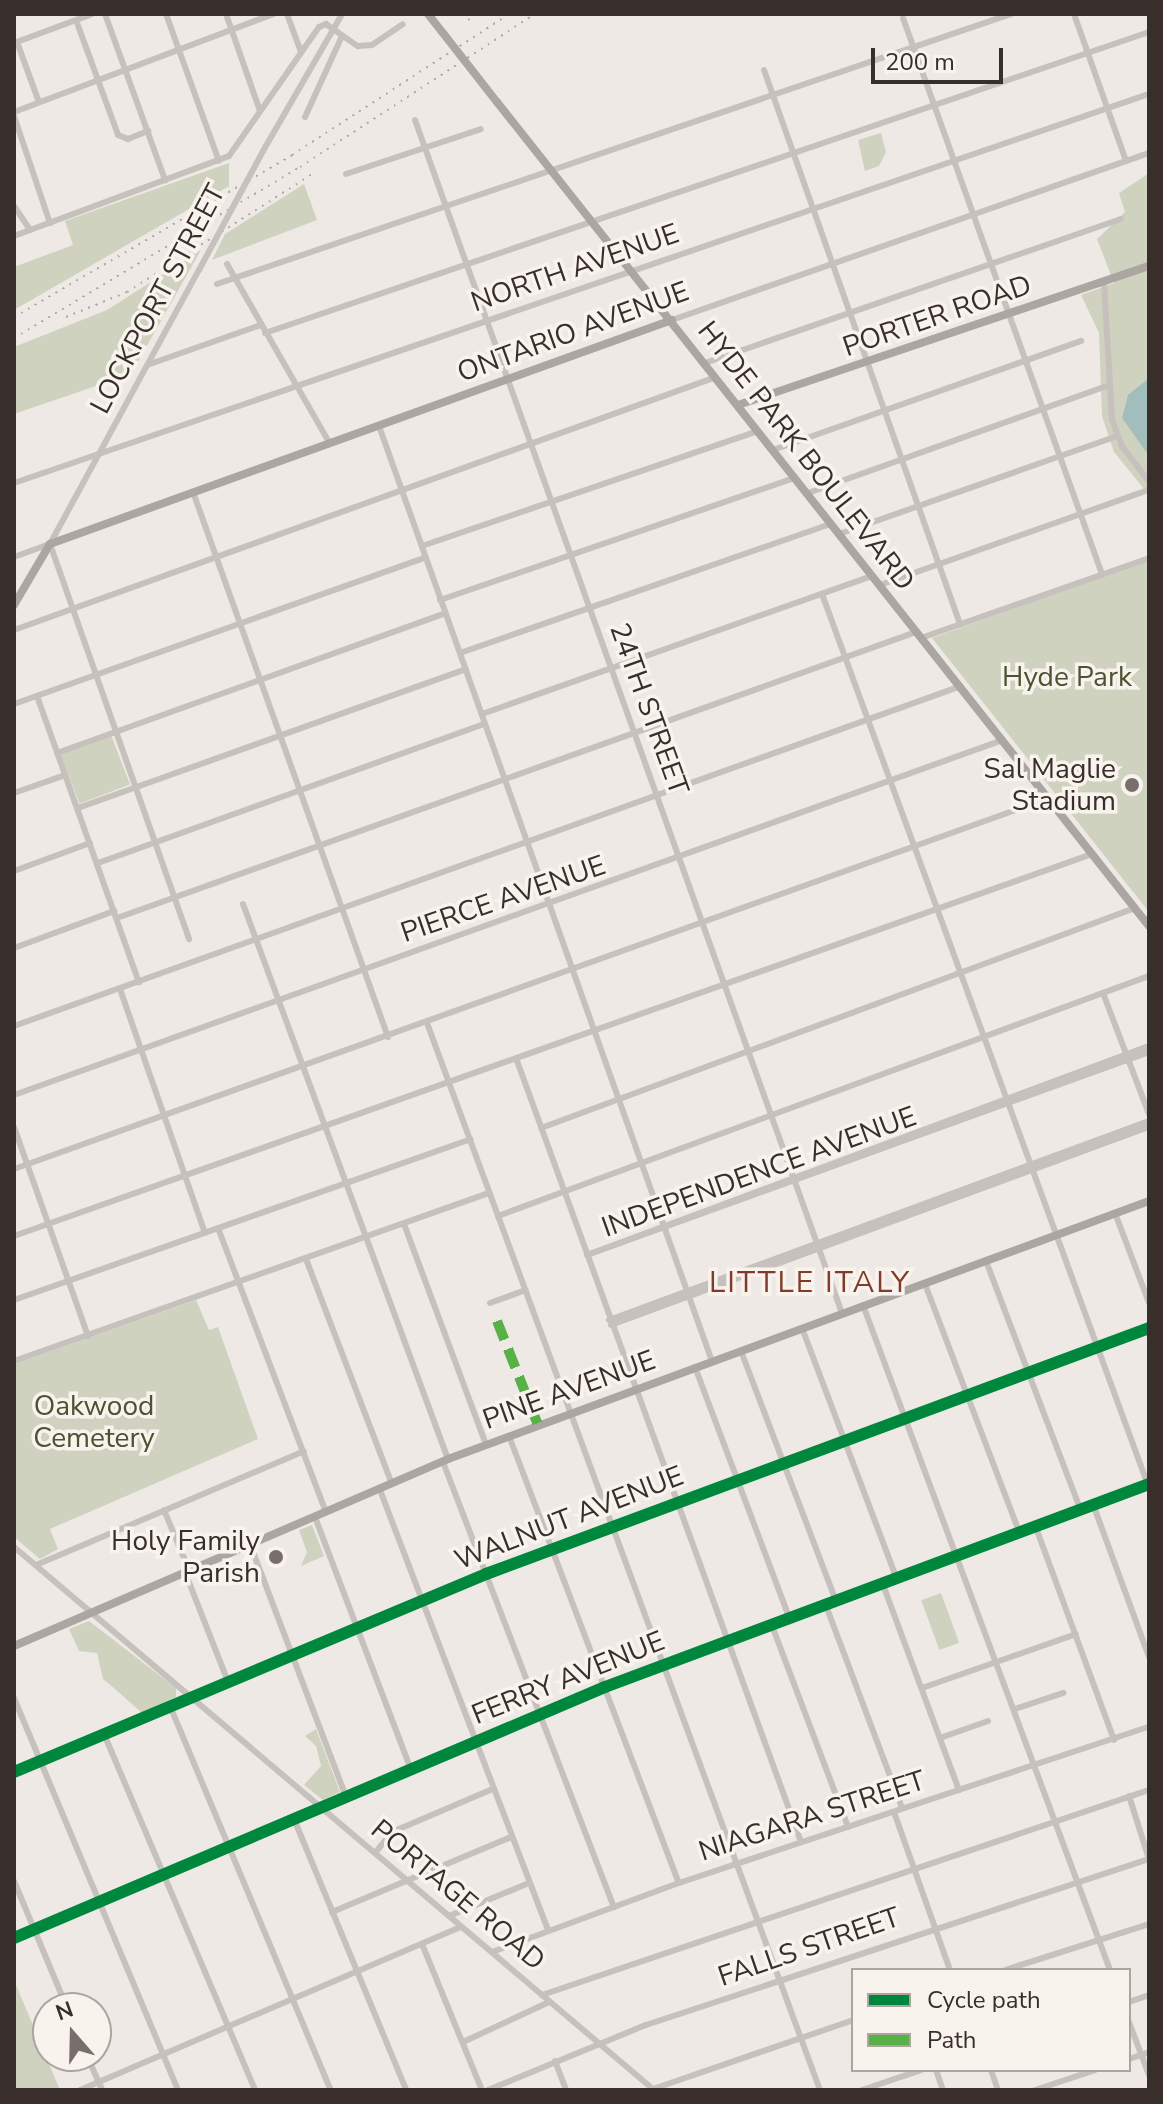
<!DOCTYPE html>
<style>
body{margin:0}
#map{position:relative;width:1163px;height:2104px;overflow:hidden;background:#eee9e4;font-family:"Nunito Sans",sans-serif}
div>[style]{position:absolute}
[style*='--x']{left:calc(var(--x)*1px);top:calc(var(--y)*1px);width:calc(var(--w)*1px);rotate:calc(var(--a)*1deg)}
.green>*{inset:0;background:#d0d2c0;transform-origin:0 0}
.water>*{inset:0;background:#a2bebc}
.minor>*{height:6px;margin:-3px;padding:0 3px;transform-origin:3px;border-radius:3px;background:#c7c1bd}
.major>*{height:8px;margin:-4px;padding:0 4px;transform-origin:4px;border-radius:4px;background:#aca6a2}
.rail>*{height:2px;margin-top:-1px;transform-origin:0;background:repeating-linear-gradient(90deg,#afaaa7 0 2px,transparent 0 8px)}
.minor-bridge>*{height:6px;margin:-3px;padding:0 3px;transform-origin:3px;border-radius:3px;background:#c7c1bd}
.major-bridge>*{height:8px;margin:-4px;padding:0 4px;transform-origin:4px;border-radius:4px;background:#aca6a2}
.quiet>*{height:10px;margin-top:-5px;transform-origin:0;background:repeating-linear-gradient(90deg,#56b246 0 20px,transparent 0 30px)}
.cycleway>*{height:12px;margin:-6px;padding:0 6px;transform-origin:6px;border-radius:6px;background:#00873e}
.dots>*{width:22px;height:22px;translate:-50% -50%;box-sizing:border-box;border:4px solid #f9f3ed;border-radius:50%}
span{translate:-50% -50%;white-space:nowrap;text-align:center;line-height:1.15;-webkit-text-stroke:7px #f9f3ed;paint-order:stroke}
.street-label{font-size:28px;color:#382e2b}
.park-label{font-size:28px;color:#4a5431}
.poi-label{font-size:28px;color:#382e2b}
.right{translate:-100% -50%;text-align:right}
.neighbourhood-label{font-size:30px;color:#813a2b;letter-spacing:2px}
.frame{position:absolute;inset:0;border:16px solid #382e2b;pointer-events:none}
.legend{position:absolute;left:851px;top:1968px;width:280px;height:104px;box-sizing:border-box;background:#f9f3ed;border:2px solid #aca49f;margin:0;padding:10px 14px;list-style:none;font-size:24px;color:#382e2b}
.legend li{display:flex;align-items:center;gap:16px;height:40px}
.legend b{width:40px;border:2px solid #aca49f}
.north{position:absolute;left:32px;top:1992px;width:80px;height:80px;box-sizing:border-box;background:#f9f3ed;border:2px solid #aca49f;border-radius:50%;rotate:340deg;font-size:22px;font-weight:700;line-height:32px;text-align:center;color:#382e2b}
.north::after{content:'';display:block;margin:auto;width:28px;height:36px;background:#786f6c;clip-path:polygon(50% 0,100% 100%,50% 72%,0 100%)}
.scale{position:absolute;left:871px;top:48px;width:132px;height:36px;box-sizing:border-box;border:4px solid #382e2b;border-top:0;padding-left:10px;font-size:24px;line-height:28px;white-space:nowrap;color:#382e2b;-webkit-text-stroke:6px #f9f3ed;paint-order:stroke}
</style>
<div id="map">
<div class="green">
<i style="clip-path:polygon(881px 133px,886px 152px,879px 166px,865px 171px,858px 140px)"></i>
<i style="clip-path:polygon(229px 163px,229px 186px,14px 310px,14px 267px,73px 245px,65px 221px)"></i>
<i style="clip-path:polygon(1149px 173px,1149px 495px,1114px 452px,1102px 416px,1099px 333px,1081px 295px,1114px 283px,1097px 239px,1125px 212px,1119px 193px)"></i>
<i style="clip-path:polygon(304px 184px,317px 220px,212px 260px,225px 234px)"></i>
<i style="clip-path:polygon(201px 250px,131px 374px,14px 414px,14px 347px,107px 310px)"></i>
<i style="clip-path:polygon(1149px 560px,1149px 912px,932px 638px)"></i>
<i style="left:111px;top:735px;width:53px;height:54px;rotate:69deg"></i>
<i style="clip-path:polygon(196px 1300px,209px 1330px,218px 1327px,258px 1439px,50px 1529px,58px 1549px,40px 1559px,14px 1537px,14px 1364px)"></i>
<i style="clip-path:polygon(312px 1525px,324px 1556px,301px 1566px,307px 1552px,299px 1530px)"></i>
<i style="left:941px;top:1593px;width:53px;height:21px;rotate:70deg"></i>
<i style="clip-path:polygon(89px 1621px,176px 1688px,176px 1697px,142px 1713px,115px 1689px,103px 1679px,97px 1653px,79px 1651px,69px 1629px)"></i>
<i style="clip-path:polygon(316px 1729px,340px 1792px,323px 1800px,304px 1785px,321px 1766px,316px 1746px,305px 1736px)"></i>
<i style="clip-path:polygon(14px 1980px,60px 2090px,14px 2090px)"></i>
</div>
<div class="water">
<i style="clip-path:polygon(1149px 378px,1149px 456px,1122px 418px,1128px 395px)"></i>
</div>
<div class="minor">
<i style="--x:105;--y:14;--w:177;--a:70.1"></i>
<i style="--x:166;--y:14;--w:156;--a:70.2"></i>
<i style="--x:226;--y:14;--w:103;--a:70.7"></i>
<i style="--x:287;--y:14;--w:40;--a:69.8"></i>
<i style="--x:1074;--y:14;--w:156;--a:70.5"></i>
<i style="--x:903;--y:18;--w:591;--a:70.31"></i>
<i style="--x:76;--y:20;--w:122;--a:69.9"></i>
<i style="--x:118;--y:135;--w:11;--a:22"></i>
<i style="--x:128;--y:139;--w:22;--a:-22"></i>
<i style="--x:17;--y:42;--w:64;--a:69.9"></i>
<i style="--x:14;--y:43;--w:83;--a:-20.4"></i>
<i style="--x:764;--y:70;--w:588;--a:70.52"></i>
<i style="--x:14;--y:112;--w:277;--a:-20.7"></i>
<i style="--x:14;--y:116;--w:113;--a:71.4"></i>
<i style="--x:305;--y:117;--w:89;--a:-65.4"></i>
<i style="--x:415;--y:120;--w:1267;--a:70.31"></i>
<i style="--x:263;--y:151;--w:158;--a:-60"></i>
<i style="--x:346;--y:174;--w:142;--a:-18.4"></i>
<i style="--x:14;--y:206;--w:29;--a:56"></i>
<i style="--x:14;--y:236;--w:229;--a:-20.4"></i>
<i style="--x:229;--y:156;--w:157;--a:-55.1"></i>
<i style="--x:319;--y:27;--w:8;--a:-23"></i>
<i style="--x:326;--y:24;--w:39;--a:35"></i>
<i style="--x:358;--y:46;--w:14;--a:-4"></i>
<i style="--x:372;--y:45;--w:37;--a:-34"></i>
<i style="--x:227;--y:264;--w:207;--a:60.2"></i>
<i style="--x:1104;--y:281;--w:138;--a:86.7"></i>
<i style="--x:1112;--y:419;--w:29;--a:70"></i>
<i style="--x:1122;--y:446;--w:45;--a:53.1"></i>
<i style="--x:217;--y:284;--w:839;--a:-18.78"></i>
<i style="--x:672;--y:320;--w:505;--a:-19.3"></i>
<i style="--x:265;--y:333;--w:934;--a:-18.8"></i>
<i style="--x:705;--y:363;--w:440;--a:-19.1"></i>
<i style="--x:150;--y:364;--w:118;--a:-19.4"></i>
<i style="--x:379;--y:426;--w:993;--a:70.4"></i>
<i style="--x:773;--y:450;--w:327;--a:-19.5"></i>
<i style="--x:14;--y:483;--w:1200;--a:-18.92"></i>
<i style="--x:193;--y:492;--w:579;--a:70.31"></i>
<i style="--x:808;--y:493;--w:321;--a:-19.7"></i>
<i style="--x:839;--y:534;--w:295;--a:-19.4"></i>
<i style="--x:50;--y:544;--w:419;--a:70.6"></i>
<i style="--x:50;--y:544;--w:312;--a:-61.5"></i>
<i style="--x:422;--y:546;--w:354;--a:-18.9"></i>
<i style="--x:14;--y:557;--w:38;--a:-20"></i>
<i style="--x:880;--y:585;--w:285;--a:-19.5"></i>
<i style="--x:822;--y:594;--w:952;--a:69.91"></i>
<i style="--x:440;--y:600;--w:375;--a:-19"></i>
<i style="--x:14;--y:630;--w:746;--a:-19.82"></i>
<i style="--x:921;--y:638;--w:242;--a:-19.3"></i>
<i style="--x:460;--y:653;--w:393;--a:-19.2"></i>
<i style="--x:37;--y:696;--w:304;--a:70.4"></i>
<i style="--x:14;--y:704;--w:437;--a:-19.6"></i>
<i style="--x:482;--y:714;--w:414;--a:-19.5"></i>
<i style="--x:57;--y:753;--w:413;--a:-19.8"></i>
<i style="--x:14;--y:793;--w:54;--a:-19.4"></i>
<i style="--x:78;--y:808;--w:412;--a:-19.7"></i>
<i style="--x:98;--y:863;--w:411;--a:-19.8"></i>
<i style="--x:14;--y:871;--w:81;--a:-20.2"></i>
<i style="--x:243;--y:904;--w:592;--a:69.73"></i>
<i style="--x:117;--y:918;--w:849;--a:-19.69"></i>
<i style="--x:14;--y:948;--w:107;--a:-20.3"></i>
<i style="--x:120;--y:989;--w:258;--a:70.8"></i>
<i style="--x:1103;--y:993;--w:129;--a:69.2"></i>
<i style="--x:427;--y:1023;--w:1137;--a:69.78"></i>
<i style="--x:14;--y:1026;--w:1006;--a:-19.75"></i>
<i style="--x:516;--y:1058;--w:834;--a:70.02"></i>
<i style="--x:14;--y:1095;--w:1051;--a:-19.75"></i>
<i style="--x:14;--y:1127;--w:222;--a:70.5"></i>
<i style="--x:541;--y:1128;--w:633;--a:-20.32"></i>
<i style="--x:14;--y:1169;--w:1099;--a:-19.72"></i>
<i style="--x:1115;--y:1213;--w:96;--a:69.3"></i>
<i style="--x:498;--y:1216;--w:694;--a:-20.24"></i>
<i style="--x:404;--y:1224;--w:236;--a:69.6"></i>
<i style="--x:218;--y:1228;--w:304;--a:69.2"></i>
<i style="--x:14;--y:1236;--w:1144;--a:-19.51"></i>
<i style="--x:587;--y:1255;--w:600;--a:-20.4"></i>
<i style="--x:587;--y:1255;--w:598;--a:-19.86"></i>
<i style="--x:306;--y:1259;--w:241;--a:69.1"></i>
<i style="--x:986;--y:1261;--w:265;--a:69.2"></i>
<i style="--x:925;--y:1284;--w:264;--a:69.2"></i>
<i style="--x:14;--y:1300;--w:484;--a:-19.4"></i>
<i style="--x:490;--y:1303;--w:38;--a:-20"></i>
<i style="--x:863;--y:1305;--w:709;--a:69.62"></i>
<i style="--x:609;--y:1320;--w:576;--a:-20.23"></i>
<i style="--x:611;--y:1325;--w:573;--a:-20.21"></i>
<i style="--x:802;--y:1328;--w:266;--a:69.3"></i>
<i style="--x:741;--y:1351;--w:265;--a:69.2"></i>
<i style="--x:14;--y:1361;--w:504;--a:-19.48"></i>
<i style="--x:695;--y:1367;--w:267;--a:69.4"></i>
<i style="--x:509;--y:1436;--w:478;--a:69.2"></i>
<i style="--x:443;--y:1462;--w:477;--a:69"></i>
<i style="--x:380;--y:1490;--w:472;--a:69.1"></i>
<i style="--x:1093;--y:1504;--w:163;--a:69.9"></i>
<i style="--x:164;--y:1510;--w:65;--a:67.4"></i>
<i style="--x:315;--y:1517;--w:271;--a:69.2"></i>
<i style="--x:1035;--y:1525;--w:229;--a:69.8"></i>
<i style="--x:250;--y:1544;--w:271;--a:69.2"></i>
<i style="--x:14;--y:1547;--w:839;--a:40.31"></i>
<i style="--x:36;--y:1565;--w:291;--a:-23"></i>
<i style="--x:185;--y:1572;--w:118;--a:68.6"></i>
<i style="--x:882;--y:1582;--w:222;--a:69.7"></i>
<i style="--x:825;--y:1603;--w:219;--a:69.4"></i>
<i style="--x:771;--y:1623;--w:218;--a:69.3"></i>
<i style="--x:922;--y:1688;--w:163;--a:-19.3"></i>
<i style="--x:14;--y:1698;--w:425;--a:67.3"></i>
<i style="--x:170;--y:1706;--w:416;--a:67.3"></i>
<i style="--x:1015;--y:1709;--w:51;--a:-18.4"></i>
<i style="--x:104;--y:1734;--w:387;--a:67"></i>
<i style="--x:940;--y:1738;--w:51;--a:-19.5"></i>
<i style="--x:1129;--y:1796;--w:66;--a:72.4"></i>
<i style="--x:894;--y:1812;--w:168;--a:70.5"></i>
<i style="--x:294;--y:1819;--w:293;--a:67.5"></i>
<i style="--x:375;--y:1853;--w:27;--a:-51"></i>
<i style="--x:392;--y:1832;--w:110;--a:-23.1"></i>
<i style="--x:14;--y:1881;--w:138;--a:67.3"></i>
<i style="--x:332;--y:1912;--w:194;--a:-22.7"></i>
<i style="--x:449;--y:1916;--w:87;--a:-22.4"></i>
<i style="--x:422;--y:1944;--w:158;--a:67.7"></i>
<i style="--x:492;--y:1952;--w:199;--a:-20.3"></i>
<i style="--x:679;--y:1883;--w:495;--a:-18.4"></i>
<i style="--x:1005;--y:1970;--w:151;--a:-17.7"></i>
<i style="--x:542;--y:1995;--w:641;--a:-18.66"></i>
<i style="--x:1129;--y:2002;--w:21;--a:-19"></i>
<i style="--x:1129;--y:2022;--w:57;--a:69.3"></i>
<i style="--x:463;--y:2042;--w:95;--a:-24.9"></i>
<i style="--x:87;--y:2056;--w:37;--a:66"></i>
<i style="--x:1129;--y:2059;--w:21;--a:-19"></i>
<i style="--x:555;--y:2061;--w:31;--a:69"></i>
<i style="--x:936;--y:2070;--w:21;--a:71"></i>
<i style="--x:991;--y:2070;--w:21;--a:71"></i>
<i style="--x:653;--y:2089;--w:212;--a:-19"></i>
<i style="--x:80;--y:2090;--w:414;--a:-23.2"></i>
<i style="--x:488;--y:2090;--w:171;--a:-22.4"></i>
<i style="--x:646;--y:2025;--w:530;--a:-18.26"></i>
<i style="--x:862;--y:2090;--w:62;--a:-18.7"></i>
<i style="--x:1035;--y:2090;--w:63;--a:-18.4"></i>
</div>
<div class="major">
<i style="--x:428;--y:14;--w:24;--a:52"></i>
<i style="--x:497;--y:102;--w:1051;--a:51.65"></i>
<i style="--x:738;--y:405;--w:434;--a:-18.7"></i>
<i style="--x:14;--y:605;--w:71;--a:-59.5"></i>
<i style="--x:50;--y:544;--w:661;--a:-19.81"></i>
<i style="--x:14;--y:1646;--w:473;--a:-23.3"></i>
<i style="--x:448;--y:1459;--w:747;--a:-20.21"></i>
<i style="--x:14;--y:1772;--w:512;--a:-22.76"></i>
<i style="--x:486;--y:1574;--w:707;--a:-20.36"></i>
<i style="--x:14;--y:1938;--w:642;--a:-23.01"></i>
<i style="--x:605;--y:1687;--w:581;--a:-20.46"></i>
</div>
<div class="rail">
<i style="--x:468;--y:20;--w:10;--a:-37"></i>
<i style="--x:14;--y:317;--w:322;--a:-30.2"></i>
<i style="--x:292;--y:155;--w:259;--a:-33"></i>
<i style="--x:66;--y:317;--w:66;--a:-22.3"></i>
<i style="--x:127;--y:292;--w:222;--a:-32.5"></i>
<i style="--x:14;--y:338;--w:333;--a:-30.9"></i>
<i style="--x:300;--y:167;--w:280;--a:-33.1"></i>
</div>
<div class="minor-bridge">
<i style="--x:199;--y:270;--w:135;--a:-61.7"></i>
</div>
<div class="major-bridge">
<i style="--x:443;--y:33;--w:88;--a:52"></i>
</div>
<div class="quiet">
<i style="--x:497;--y:1321;--w:112;--a:68.5"></i>
</div>
<div class="cycleway">
<i style="--x:14;--y:1772;--w:512;--a:-22.76"></i>
<i style="--x:486;--y:1574;--w:707;--a:-20.36"></i>
<i style="--x:14;--y:1938;--w:642;--a:-23.01"></i>
<i style="--x:605;--y:1687;--w:581;--a:-20.46"></i>
</div>
<div class="dots">
<i style="left:1132px;top:785px;background:#786f6c"></i>
<i style="left:276px;top:1557px;background:#786f6c"></i>
</div>
<div class="street-label">
<span style="left:575px;top:268px;rotate:-19deg">NORTH AVENUE</span>
<span style="left:158px;top:299px;rotate:-62deg">LOCKPORT STREET</span>
<span style="left:937px;top:316px;rotate:-19deg">PORTER ROAD</span>
<span style="left:573px;top:332px;rotate:-20deg">ONTARIO AVENUE</span>
<span style="left:806px;top:456px;rotate:52deg">HYDE PARK BOULEVARD</span>
<span style="left:649px;top:709px;rotate:70deg">24TH STREET</span>
<span style="left:503px;top:899px;rotate:-19deg">PIERCE AVENUE</span>
<span style="left:759px;top:1172px;rotate:-20deg">INDEPENDENCE AVENUE</span>
<span style="left:569px;top:1390px;rotate:-20deg">PINE AVENUE</span>
<span style="left:569px;top:1518px;rotate:-21deg">WALNUT AVENUE</span>
<span style="left:568px;top:1678px;rotate:-22deg">FERRY AVENUE</span>
<span style="left:812px;top:1816px;rotate:-18deg">NIAGARA STREET</span>
<span style="left:458px;top:1895px;rotate:40deg">PORTAGE ROAD</span>
<span style="left:809px;top:1947px;rotate:-19deg">FALLS STREET</span>
</div>
<div class="park-label">
<span style="left:1067px;top:677px">Hyde Park</span>
<span style="left:94px;top:1422px">Oakwood<br>Cemetery</span>
</div>
<div class="poi-label">
<span class="right" style="left:1116px;top:785px">Sal Maglie<br>Stadium</span>
<span class="right" style="left:260px;top:1557px">Holy Family<br>Parish</span>
</div>
<div class="neighbourhood-label">
<span style="left:810px;top:1283px">LITTLE ITALY</span>
</div>
<div class="frame"></div>
<ul class="legend">
<li><b style="height:10px;background:#00873e"></b>Cycle path</li>
<li><b style="height:10px;background:#56b246"></b>Path</li>
</ul>
<div class="north">N</div>
<div class="scale">200 m</div>
</div>
